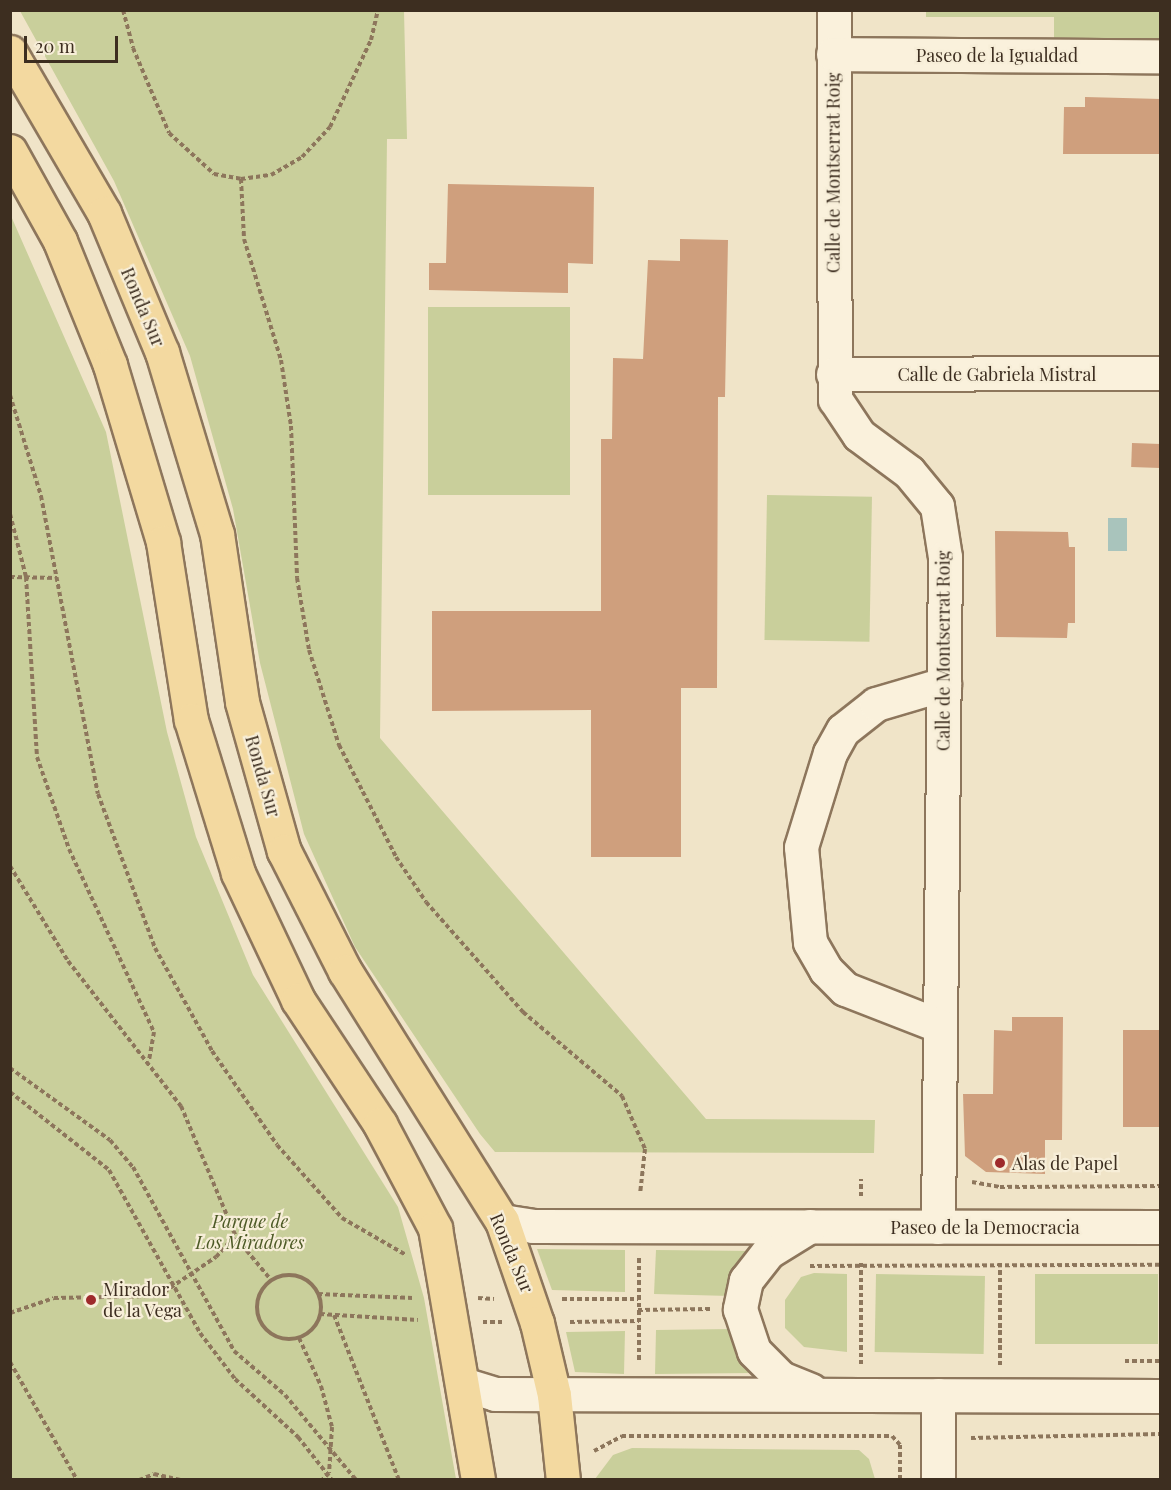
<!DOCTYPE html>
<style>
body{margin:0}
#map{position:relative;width:1171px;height:1490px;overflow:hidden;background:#f0e4c8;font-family:"Playfair Display",serif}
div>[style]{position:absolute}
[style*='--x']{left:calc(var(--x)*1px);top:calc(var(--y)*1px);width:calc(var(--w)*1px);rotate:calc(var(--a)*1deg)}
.green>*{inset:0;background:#c9cf9b;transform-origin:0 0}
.water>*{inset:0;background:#a9c4bc;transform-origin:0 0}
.building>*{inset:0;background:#cf9f7d;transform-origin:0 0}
.path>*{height:4px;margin-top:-2px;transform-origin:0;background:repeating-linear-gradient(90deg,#8d765c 0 4.5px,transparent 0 7.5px)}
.path>.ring{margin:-2px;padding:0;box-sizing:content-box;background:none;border:4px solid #8d765c;border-radius:50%}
.roads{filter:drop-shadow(2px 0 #8d765c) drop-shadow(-2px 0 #8d765c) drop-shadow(0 2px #8d765c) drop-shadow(0 -2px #8d765c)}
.minor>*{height:33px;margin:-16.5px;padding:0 16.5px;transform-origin:16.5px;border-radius:16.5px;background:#faf1dc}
.major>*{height:33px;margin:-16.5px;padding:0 16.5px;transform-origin:16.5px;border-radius:16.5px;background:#f3d9a0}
.dots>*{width:16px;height:16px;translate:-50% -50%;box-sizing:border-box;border:3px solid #f7eed8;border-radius:50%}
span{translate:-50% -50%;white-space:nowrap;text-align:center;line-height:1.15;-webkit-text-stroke:4.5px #f7eed8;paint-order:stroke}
.street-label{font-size:18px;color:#3d2e20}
.poi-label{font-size:18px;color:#3d2e20}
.left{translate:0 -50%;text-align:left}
.park-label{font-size:18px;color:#4d5a26;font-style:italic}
.frame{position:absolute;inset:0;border:12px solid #3d2e20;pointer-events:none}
.scale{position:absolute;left:24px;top:36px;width:94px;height:27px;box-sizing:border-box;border:3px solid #3d2e20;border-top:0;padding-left:8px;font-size:18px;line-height:21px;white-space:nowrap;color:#3d2e20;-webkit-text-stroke:4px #f7eed8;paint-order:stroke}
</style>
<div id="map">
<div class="green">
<i style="clip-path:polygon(20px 11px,404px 11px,407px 139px,387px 139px,380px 738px,706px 1119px,875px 1120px,874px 1153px,495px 1152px,480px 1134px,355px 947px,304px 834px,260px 663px,233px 509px,190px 356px,114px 181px)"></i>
<i style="clip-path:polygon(926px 11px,1160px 11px,1160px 43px,1054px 43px,1054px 17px,926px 17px)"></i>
<i style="clip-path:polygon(11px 216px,106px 432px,167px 732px,196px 837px,253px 975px,398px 1207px,424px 1298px,456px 1479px,11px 1479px)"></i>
<i style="left:428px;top:307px;width:142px;height:188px"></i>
<i style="left:767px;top:495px;width:105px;height:145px;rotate:1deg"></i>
<i style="clip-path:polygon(537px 1249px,625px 1250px,625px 1292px,552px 1290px)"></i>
<i style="clip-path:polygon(656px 1250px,753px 1251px,730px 1296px,654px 1294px)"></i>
<i style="clip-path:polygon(814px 1273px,847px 1274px,847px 1352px,804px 1347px,785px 1328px,785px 1300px,801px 1277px)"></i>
<i style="left:876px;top:1274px;width:109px;height:78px;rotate:1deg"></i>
<i style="left:1035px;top:1274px;width:123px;height:70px"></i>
<i style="clip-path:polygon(732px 1329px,753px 1373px,655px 1374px,656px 1330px)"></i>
<i style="clip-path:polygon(625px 1331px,624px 1374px,575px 1372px,566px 1332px)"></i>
<i style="clip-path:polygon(632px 1448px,859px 1450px,869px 1459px,875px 1479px,595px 1479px,613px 1455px)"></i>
</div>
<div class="water">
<i style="left:1108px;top:518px;width:19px;height:33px"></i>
</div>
<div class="building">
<i style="clip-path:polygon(1085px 97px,1161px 99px,1160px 154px,1063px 154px,1064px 107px,1085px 107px)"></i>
<i style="clip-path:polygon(448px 184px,594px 187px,593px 264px,568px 263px,568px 293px,429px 290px,429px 263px,446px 263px)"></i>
<i style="clip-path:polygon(680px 239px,728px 240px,725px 397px,718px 397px,717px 688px,681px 688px,681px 857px,591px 857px,591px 710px,432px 711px,432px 611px,601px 611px,601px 439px,612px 439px,613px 358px,643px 359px,648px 260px,680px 261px)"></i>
<i style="left:1132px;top:443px;width:29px;height:24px;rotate:2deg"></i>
<i style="clip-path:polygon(995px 531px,1068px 532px,1069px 547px,1075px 547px,1075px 623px,1068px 623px,1067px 638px,996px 637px)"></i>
<i style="clip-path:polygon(1012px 1017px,1063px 1017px,1062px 1140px,1045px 1140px,1045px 1174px,986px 1172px,965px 1156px,963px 1094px,993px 1094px,994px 1030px,1012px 1031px)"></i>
<i style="left:1123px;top:1030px;width:38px;height:97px"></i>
</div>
<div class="path">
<i style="--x:123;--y:10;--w:39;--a:75"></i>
<i style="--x:133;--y:48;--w:92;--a:67"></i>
<i style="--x:169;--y:133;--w:61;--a:42.3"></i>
<i style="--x:214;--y:174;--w:27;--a:10"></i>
<i style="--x:241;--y:179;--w:30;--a:-8"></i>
<i style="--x:271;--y:175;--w:36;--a:-30"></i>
<i style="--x:302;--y:157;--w:41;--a:-47"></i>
<i style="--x:330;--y:127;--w:96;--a:-64.8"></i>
<i style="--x:371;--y:40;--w:31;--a:-77"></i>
<i style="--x:241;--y:179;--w:60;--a:87.1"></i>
<i style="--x:244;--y:239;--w:127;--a:73"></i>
<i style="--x:281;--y:360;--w:67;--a:81.4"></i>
<i style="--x:291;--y:426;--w:152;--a:87.7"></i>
<i style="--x:297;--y:578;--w:73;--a:80.5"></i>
<i style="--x:309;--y:650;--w:100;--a:72.5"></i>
<i style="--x:339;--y:745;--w:126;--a:63"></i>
<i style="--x:396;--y:857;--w:54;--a:56.3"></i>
<i style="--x:426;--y:902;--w:147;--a:48.6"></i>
<i style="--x:523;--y:1012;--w:130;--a:40.3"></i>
<i style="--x:622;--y:1096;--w:58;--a:66.5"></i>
<i style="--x:645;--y:1149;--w:45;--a:96.3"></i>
<i style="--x:10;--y:395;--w:106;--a:72.9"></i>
<i style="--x:41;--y:496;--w:303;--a:79.2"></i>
<i style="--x:98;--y:794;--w:164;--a:69.7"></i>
<i style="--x:155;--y:948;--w:118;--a:61"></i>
<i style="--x:212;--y:1051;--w:114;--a:55.3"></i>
<i style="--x:277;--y:1145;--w:98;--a:48.3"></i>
<i style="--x:342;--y:1218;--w:74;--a:30"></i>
<i style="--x:10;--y:514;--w:65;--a:75.7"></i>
<i style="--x:26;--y:577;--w:180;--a:86.5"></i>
<i style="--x:37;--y:757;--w:97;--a:70.8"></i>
<i style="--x:69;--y:849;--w:202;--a:65.1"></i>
<i style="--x:154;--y:1032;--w:29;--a:100"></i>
<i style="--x:10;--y:577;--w:47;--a:1.2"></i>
<i style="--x:10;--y:866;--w:111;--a:58.6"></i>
<i style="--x:68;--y:961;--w:184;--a:52.1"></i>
<i style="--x:181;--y:1106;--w:144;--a:67.2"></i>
<i style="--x:237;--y:1239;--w:53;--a:50.3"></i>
<i style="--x:10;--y:1068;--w:123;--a:35.8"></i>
<i style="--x:110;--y:1140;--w:35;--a:50"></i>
<i style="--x:133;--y:1167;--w:210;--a:61.2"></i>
<i style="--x:234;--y:1351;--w:67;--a:40.8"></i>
<i style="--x:285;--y:1395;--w:111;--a:50.1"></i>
<i style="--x:10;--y:1092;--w:126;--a:38.2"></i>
<i style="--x:109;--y:1170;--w:187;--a:60.8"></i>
<i style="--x:200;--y:1333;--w:58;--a:52.7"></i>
<i style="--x:235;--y:1379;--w:86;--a:42.6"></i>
<i style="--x:298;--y:1437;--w:55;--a:51.7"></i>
<i style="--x:972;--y:1182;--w:28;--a:10"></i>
<i style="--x:1000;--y:1187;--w:160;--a:-0.4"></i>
<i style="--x:861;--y:1196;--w:17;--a:-90"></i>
<i style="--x:639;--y:1258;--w:104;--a:90"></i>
<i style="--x:861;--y:1263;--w:101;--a:90"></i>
<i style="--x:810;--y:1266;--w:350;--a:-0.2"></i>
<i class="ring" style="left:257px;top:1275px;width:60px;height:60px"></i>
<i style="--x:318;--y:1294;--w:95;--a:2.4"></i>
<i style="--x:478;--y:1298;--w:16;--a:4"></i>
<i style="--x:562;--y:1299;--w:76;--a:0"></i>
<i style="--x:638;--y:1310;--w:72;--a:-0.8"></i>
<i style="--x:10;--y:1313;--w:46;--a:-18.8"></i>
<i style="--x:54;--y:1298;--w:104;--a:-1.1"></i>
<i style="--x:158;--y:1296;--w:70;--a:-33.9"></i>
<i style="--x:216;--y:1257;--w:28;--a:-48"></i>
<i style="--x:320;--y:1314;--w:98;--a:3.5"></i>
<i style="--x:334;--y:1315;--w:177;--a:68.5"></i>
<i style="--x:483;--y:1322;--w:19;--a:0"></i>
<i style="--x:570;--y:1322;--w:69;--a:-0.8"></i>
<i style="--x:299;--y:1338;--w:53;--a:65.4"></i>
<i style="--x:321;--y:1386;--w:42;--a:75"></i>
<i style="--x:332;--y:1427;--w:46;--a:93.7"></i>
<i style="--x:329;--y:1473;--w:10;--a:135"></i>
<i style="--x:1125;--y:1361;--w:35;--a:0"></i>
<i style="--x:10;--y:1362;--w:136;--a:60.4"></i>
<i style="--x:1000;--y:1365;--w:103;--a:-90"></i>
<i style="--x:971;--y:1438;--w:189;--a:-1.2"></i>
<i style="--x:594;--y:1451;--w:32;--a:-28"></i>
<i style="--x:622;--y:1436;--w:270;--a:0"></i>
<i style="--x:892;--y:1436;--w:12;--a:48"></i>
<i style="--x:900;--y:1445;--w:35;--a:90"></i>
<i style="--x:139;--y:1480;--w:16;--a:-22"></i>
<i style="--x:154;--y:1474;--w:27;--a:13"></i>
</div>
<div class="roads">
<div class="minor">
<i style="--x:834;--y:10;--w:389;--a:89.9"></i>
<i style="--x:835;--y:399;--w:43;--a:56.3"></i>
<i style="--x:859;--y:435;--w:62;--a:36.5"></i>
<i style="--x:909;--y:472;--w:44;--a:50.5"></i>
<i style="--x:937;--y:506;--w:52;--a:81.1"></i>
<i style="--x:945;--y:557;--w:670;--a:90.6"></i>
<i style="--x:833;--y:54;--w:327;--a:0.4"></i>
<i style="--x:833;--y:374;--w:327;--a:-0.2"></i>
<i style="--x:940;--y:1026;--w:102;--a:-158.7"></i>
<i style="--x:845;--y:989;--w:27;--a:-135"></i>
<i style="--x:826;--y:970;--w:32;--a:-120"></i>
<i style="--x:810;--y:942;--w:95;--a:-95.4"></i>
<i style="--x:801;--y:847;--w:98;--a:-72.9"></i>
<i style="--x:830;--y:753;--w:26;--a:-61"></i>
<i style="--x:843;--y:730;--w:42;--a:-38.2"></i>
<i style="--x:876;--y:704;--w:71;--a:-16.4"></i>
<i style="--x:502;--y:1221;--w:31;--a:9"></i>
<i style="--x:533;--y:1226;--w:627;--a:0.09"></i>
<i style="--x:810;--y:1226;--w:49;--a:148.2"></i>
<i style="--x:768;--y:1252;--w:36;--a:128"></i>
<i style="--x:746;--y:1280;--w:30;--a:102"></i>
<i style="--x:740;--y:1309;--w:44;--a:71.6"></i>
<i style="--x:754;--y:1351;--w:38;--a:45"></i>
<i style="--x:781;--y:1378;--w:32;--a:22"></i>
<i style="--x:466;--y:1385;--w:30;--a:17"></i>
<i style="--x:495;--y:1394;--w:665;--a:0.17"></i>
<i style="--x:938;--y:1480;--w:85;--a:-90"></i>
</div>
<div class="major">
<i style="--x:10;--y:52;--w:186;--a:59.7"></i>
<i style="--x:104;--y:213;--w:151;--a:67.4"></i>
<i style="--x:162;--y:352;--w:190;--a:73.2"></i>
<i style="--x:217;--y:534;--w:170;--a:81.5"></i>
<i style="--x:242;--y:702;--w:155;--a:74.3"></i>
<i style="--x:284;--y:851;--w:135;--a:63.1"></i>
<i style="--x:345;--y:971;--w:295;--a:57.9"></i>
<i style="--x:502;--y:1221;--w:108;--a:71.1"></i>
<i style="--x:537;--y:1323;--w:74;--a:76.7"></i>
<i style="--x:554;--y:1395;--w:85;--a:84"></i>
<i style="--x:10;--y:151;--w:103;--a:60.9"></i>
<i style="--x:60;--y:241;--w:134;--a:68"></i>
<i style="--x:110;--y:365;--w:185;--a:73.3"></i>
<i style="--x:163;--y:542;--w:180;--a:81.1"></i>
<i style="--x:191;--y:720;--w:160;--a:72.9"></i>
<i style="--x:238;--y:873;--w:140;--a:64.7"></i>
<i style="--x:298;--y:1000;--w:149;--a:56.5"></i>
<i style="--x:380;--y:1124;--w:118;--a:62.1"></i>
<i style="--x:435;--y:1228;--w:256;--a:80.3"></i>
</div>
</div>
<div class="dots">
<i style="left:1000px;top:1163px;background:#9e2a2b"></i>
<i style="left:91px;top:1300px;background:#9e2a2b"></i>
</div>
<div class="street-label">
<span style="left:997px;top:55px">Paseo de la Igualdad</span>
<span style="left:833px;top:173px;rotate:-90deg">Calle de Montserrat Roig</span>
<span style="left:143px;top:307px;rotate:67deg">Ronda Sur</span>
<span style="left:997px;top:374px">Calle de Gabriela Mistral</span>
<span style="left:943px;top:651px;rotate:-90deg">Calle de Montserrat Roig</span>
<span style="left:263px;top:776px;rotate:74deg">Ronda Sur</span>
<span style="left:985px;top:1227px">Paseo de la Democracia</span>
<span style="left:512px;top:1253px;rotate:67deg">Ronda Sur</span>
</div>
<div class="poi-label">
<span class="left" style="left:1012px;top:1163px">Alas de Papel</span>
<span class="left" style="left:103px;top:1300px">Mirador<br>de la Vega</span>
</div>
<div class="park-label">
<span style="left:250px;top:1232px">Parque de<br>Los Miradores</span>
</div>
<div class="frame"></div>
<div class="scale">20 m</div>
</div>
